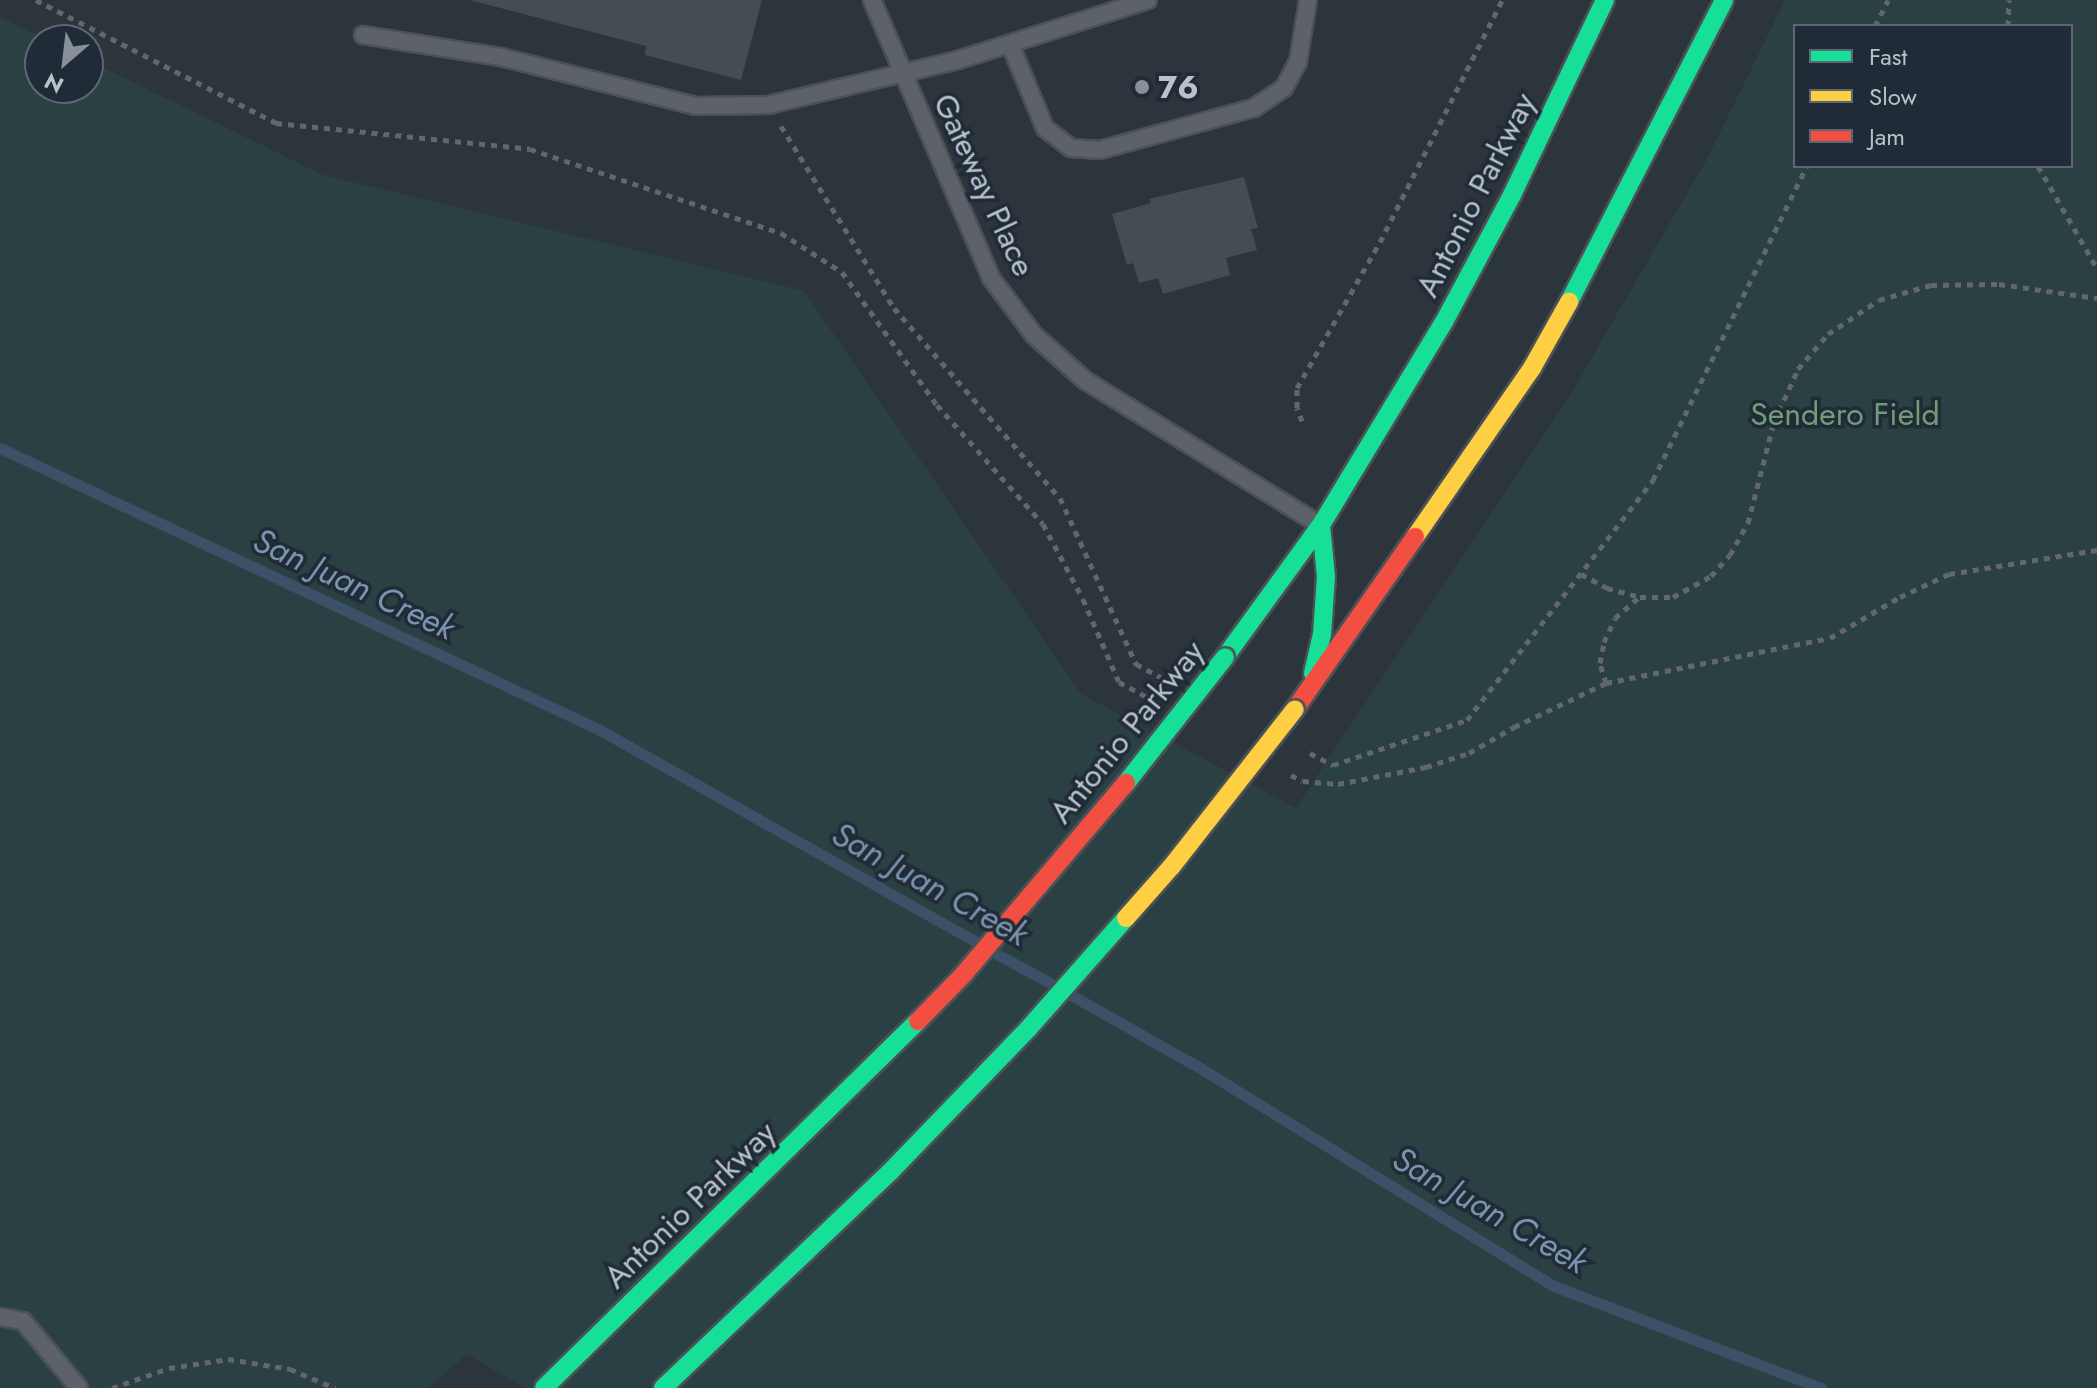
<!DOCTYPE html>
<style>
body{margin:0}
#map{position:relative;width:2097px;height:1388px;overflow:hidden;background:#2d353c;font-family:Jost,sans-serif}
div>[style]{position:absolute}
[style*='--x']{left:calc(var(--x)*1px);top:calc(var(--y)*1px);width:calc(var(--w)*1px);rotate:calc(var(--a)*1deg)}
.green>*{inset:0;background:#2a4042}
.stream>*{height:11px;margin:-5.5px;padding:0 5.5px;transform-origin:5.5px;border-radius:5.5px;background:#3c5167}
.building>*{inset:0;background:#454c52}
.path>*{height:5px;margin-top:-2.5px;transform-origin:0;background:repeating-linear-gradient(90deg,#61676d 0 6px,transparent 0 12px)}
.roads{filter:drop-shadow(2px 0 #4b5156) drop-shadow(-2px 0 #4b5156) drop-shadow(0 2px #4b5156) drop-shadow(0 -2px #4b5156)}
.lane>*{height:16px;margin:-8px;padding:0 8px;transform-origin:8px;border-radius:8px;background:#5d626a}
.fast>*{height:18px;margin:-9px;padding:0 9px;transform-origin:9px;border-radius:9px;background:#16e098}
.slow>*{height:18px;margin:-9px;padding:0 9px;transform-origin:9px;border-radius:9px;background:#ffcf43}
.jam>*{height:18px;margin:-9px;padding:0 9px;transform-origin:9px;border-radius:9px;background:#f24e42}
.bridges{filter:drop-shadow(2px 0 #4a5157) drop-shadow(-2px 0 #4a5157) drop-shadow(0 2px #4a5157) drop-shadow(0 -2px #4a5157)}
.fast-bridge>*{height:18px;margin:-9px;padding:0 9px;transform-origin:9px;border-radius:9px;background:#16e098}
.slow-bridge>*{height:18px;margin:-9px;padding:0 9px;transform-origin:9px;border-radius:9px;background:#ffcf43}
.jam-bridge>*{height:18px;margin:-9px;padding:0 9px;transform-origin:9px;border-radius:9px;background:#f24e42}
.dots>*{width:22px;height:22px;translate:-50% -50%;box-sizing:border-box;border:4px solid #202b37;border-radius:50%}
span{translate:-50% -50%;white-space:nowrap;text-align:center;line-height:1.15;-webkit-text-stroke:7px #202b37;paint-order:stroke}
.poi-label{font-size:32px;color:#b8c1cc;font-weight:700}
.left{translate:0 -50%;text-align:left}
.street-label{font-size:32px;color:#b8c1cc}
.park-label{font-size:32px;color:#709c76}
.water-label{font-size:34px;color:#7994ae;font-style:italic}
.legend{position:absolute;left:1793px;top:24px;width:280px;height:144px;box-sizing:border-box;background:#202b37;border:2px solid #5d6773;margin:0;padding:10px 14px;list-style:none;font-size:24px;color:#b8c1cc}
.legend li{display:flex;align-items:center;gap:16px;height:40px}
.legend b{width:40px;border:2px solid #5d6773}
.north{position:absolute;left:24px;top:24px;width:80px;height:80px;box-sizing:border-box;background:#202b37;border:2px solid #5d6773;border-radius:50%;rotate:208deg;font-size:22px;font-weight:700;line-height:32px;text-align:center;color:#b8c1cc}
.north::after{content:'';display:block;margin:auto;width:28px;height:36px;background:#87909a;clip-path:polygon(50% 0,100% 100%,50% 72%,0 100%)}
</style>
<div id="map">
<div class="green">
<i style="clip-path:polygon(evenodd,1785px 0,2097px 0,2097px 1388px,525px 1388px,467px 1354px,428px 1388px,0 1388px,0 17px,47px 40px,40px 40px,40px 88px,88px 88px,88px 60px,323px 175px,804px 291px,1081px 694px,1296px 808px,1569px 397px,1707px 159px,1785px 0,1795px 26px,2071px 26px,2071px 166px,1795px 166px,1795px 26px)"></i>
</div>
<div class="stream">
<i style="--x:0;--y:448;--w:663;--a:25.17"></i>
<i style="--x:600;--y:730;--w:436;--a:29.4"></i>
<i style="--x:995;--y:953;--w:67;--a:28.5"></i>
<i style="--x:1069;--y:994;--w:153;--a:29.4"></i>
<i style="--x:1202;--y:1069;--w:414;--a:31.7"></i>
<i style="--x:1554;--y:1286;--w:286;--a:20.9"></i>
</div>
<div class="building">
<i style="clip-path:polygon(470px 0,762px 0,741px 80px,645px 55px,646px 46px)"></i>
<i style="clip-path:polygon(1244px 177px,1258px 228px,1251px 229px,1257px 250px,1226px 258px,1230px 275px,1163px 294px,1158px 278px,1139px 283px,1133px 263px,1127px 265px,1112px 214px,1151px 203px,1149px 199px)"></i>
</div>
<div class="path">
<i style="--x:36;--y:0;--w:270;--a:27.1"></i>
<i style="--x:276;--y:123;--w:255;--a:5.8"></i>
<i style="--x:530;--y:149;--w:265;--a:18.5"></i>
<i style="--x:781;--y:233;--w:72;--a:32.6"></i>
<i style="--x:842;--y:272;--w:163;--a:54.5"></i>
<i style="--x:937;--y:405;--w:159;--a:48.3"></i>
<i style="--x:1043;--y:524;--w:85;--a:61.9"></i>
<i style="--x:1083;--y:599;--w:90;--a:66.6"></i>
<i style="--x:1119;--y:682;--w:30;--a:28"></i>
<i style="--x:1875;--y:26;--w:29;--a:-63"></i>
<i style="--x:2008;--y:26;--w:26;--a:-88"></i>
<i style="--x:781;--y:126;--w:214;--a:58.2"></i>
<i style="--x:894;--y:308;--w:252;--a:48.9"></i>
<i style="--x:1060;--y:498;--w:183;--a:65.4"></i>
<i style="--x:1136;--y:664;--w:30;--a:28"></i>
<i style="--x:2038;--y:166;--w:118;--a:60"></i>
<i style="--x:1302;--y:421;--w:14;--a:-111"></i>
<i style="--x:1297;--y:408;--w:20;--a:-90"></i>
<i style="--x:1297;--y:388;--w:168;--a:-60.4"></i>
<i style="--x:1380;--y:242;--w:271;--a:-63.2"></i>
<i style="--x:1581;--y:574;--w:30;--a:28"></i>
<i style="--x:1607;--y:588;--w:34;--a:15"></i>
<i style="--x:1640;--y:597;--w:33;--a:0"></i>
<i style="--x:1673;--y:597;--w:43;--a:-28.9"></i>
<i style="--x:1711;--y:576;--w:28;--a:-48"></i>
<i style="--x:1730;--y:555;--w:37;--a:-61"></i>
<i style="--x:1748;--y:523;--w:104;--a:-75.6"></i>
<i style="--x:1774;--y:422;--w:58;--a:-65.6"></i>
<i style="--x:1798;--y:369;--w:46;--a:-49.4"></i>
<i style="--x:1828;--y:334;--w:61;--a:-33.7"></i>
<i style="--x:1879;--y:300;--w:54;--a:-16.1"></i>
<i style="--x:1931;--y:285;--w:68;--a:-0.8"></i>
<i style="--x:1999;--y:284;--w:99;--a:8.1"></i>
<i style="--x:1606;--y:683;--w:21;--a:-107"></i>
<i style="--x:1600;--y:663;--w:21;--a:-79"></i>
<i style="--x:1604;--y:642;--w:26;--a:-65"></i>
<i style="--x:1615;--y:618;--w:32;--a:-41"></i>
<i style="--x:1310;--y:753;--w:26;--a:28"></i>
<i style="--x:1333;--y:765;--w:141;--a:-18.6"></i>
<i style="--x:1467;--y:720;--w:304;--a:-52.2"></i>
<i style="--x:1653;--y:480;--w:350;--a:-63.9"></i>
<i style="--x:1291;--y:775;--w:13;--a:27"></i>
<i style="--x:1303;--y:781;--w:35;--a:5"></i>
<i style="--x:1338;--y:784;--w:90;--a:-10.9"></i>
<i style="--x:1426;--y:767;--w:45;--a:-18"></i>
<i style="--x:1469;--y:753;--w:52;--a:-30"></i>
<i style="--x:1514;--y:727;--w:102;--a:-25.6"></i>
<i style="--x:1606;--y:683;--w:228;--a:-11.4"></i>
<i style="--x:1830;--y:638;--w:81;--a:-30.4"></i>
<i style="--x:1900;--y:597;--w:54;--a:-25.1"></i>
<i style="--x:1949;--y:574;--w:150;--a:-9.2"></i>
<i style="--x:112;--y:1388;--w:60;--a:-19.3"></i>
<i style="--x:169;--y:1368;--w:60;--a:-8.7"></i>
<i style="--x:228;--y:1359;--w:63;--a:9.2"></i>
<i style="--x:290;--y:1369;--w:49;--a:22.9"></i>
</div>
<div class="roads">
<div class="lane">
<i style="--x:872;--y:0;--w:302;--a:66.8"></i>
<i style="--x:991;--y:278;--w:71;--a:53"></i>
<i style="--x:1034;--y:335;--w:69;--a:41.5"></i>
<i style="--x:1086;--y:381;--w:275;--a:31.6"></i>
<i style="--x:363;--y:35;--w:140;--a:9.1"></i>
<i style="--x:501;--y:57;--w:201;--a:14.1"></i>
<i style="--x:696;--y:106;--w:72;--a:-0.8"></i>
<i style="--x:768;--y:105;--w:195;--a:-13.3"></i>
<i style="--x:958;--y:60;--w:199;--a:-17.5"></i>
<i style="--x:1010;--y:44;--w:91;--a:67.4"></i>
<i style="--x:1045;--y:128;--w:33;--a:38"></i>
<i style="--x:1071;--y:148;--w:29;--a:4"></i>
<i style="--x:1100;--y:150;--w:160;--a:-15.3"></i>
<i style="--x:1254;--y:108;--w:36;--a:-34"></i>
<i style="--x:1284;--y:88;--w:30;--a:-62"></i>
<i style="--x:1298;--y:62;--w:63;--a:-80.8"></i>
<i style="--x:0;--y:1317;--w:23;--a:10"></i>
<i style="--x:23;--y:1321;--w:87;--a:50.1"></i>
</div>
<div class="fast">
<i style="--x:1569;--y:302;--w:339;--a:-62.8"></i>
<i style="--x:1225;--y:657;--w:163;--a:-54"></i>
<i style="--x:1321;--y:525;--w:237;--a:-58.8"></i>
<i style="--x:1444;--y:322;--w:144;--a:-61.8"></i>
<i style="--x:1512;--y:195;--w:216;--a:-64.5"></i>
<i style="--x:1313;--y:673;--w:39;--a:-77"></i>
<i style="--x:1322;--y:635;--w:58;--a:-86.1"></i>
<i style="--x:1326;--y:577;--w:52;--a:-95.5"></i>
</div>
<div class="slow">
<i style="--x:1415;--y:537;--w:206;--a:-55.3"></i>
<i style="--x:1532;--y:368;--w:76;--a:-60.7"></i>
</div>
<div class="jam">
<i style="--x:1295;--y:709;--w:210;--a:-55.1"></i>
</div>
</div>
<div class="bridges">
<div class="fast-bridge">
<i style="--x:1126;--y:783;--w:160;--a:-51.8"></i>
<i style="--x:544;--y:1388;--w:524;--a:-44.46"></i>
<i style="--x:663;--y:1388;--w:313;--a:-43.6"></i>
<i style="--x:890;--y:1172;--w:199;--a:-46"></i>
<i style="--x:1028;--y:1029;--w:148;--a:-48.6"></i>
</div>
<div class="slow-bridge">
<i style="--x:1126;--y:918;--w:69;--a:-48.5"></i>
<i style="--x:1172;--y:866;--w:199;--a:-51.9"></i>
</div>
<div class="jam-bridge">
<i style="--x:918;--y:1021;--w:64;--a:-45.6"></i>
<i style="--x:963;--y:975;--w:252;--a:-49.7"></i>
</div>
</div>
<div class="dots">
<i style="left:1142px;top:87px;background:#87909a"></i>
</div>
<div class="poi-label">
<span class="left" style="left:1158px;top:87px">76</span>
</div>
<div class="street-label">
<span style="left:984px;top:185px;rotate:65deg">Gateway Place</span>
<span style="left:1476px;top:195px;rotate:-63deg">Antonio Parkway</span>
<span style="left:1127px;top:732px;rotate:-51deg">Antonio Parkway</span>
<span style="left:690px;top:1205px;rotate:-44deg">Antonio Parkway</span>
</div>
<div class="park-label">
<span style="left:1845px;top:414px">Sendero Field</span>
</div>
<div class="water-label">
<span style="left:354px;top:584px;rotate:25deg">San Juan Creek</span>
<span style="left:930px;top:884px;rotate:29deg">San Juan Creek</span>
<span style="left:1490px;top:1210px;rotate:30deg">San Juan Creek</span>
</div>
<ul class="legend">
<li><b style="height:10px;background:#16e098"></b>Fast</li>
<li><b style="height:10px;background:#ffcf43"></b>Slow</li>
<li><b style="height:10px;background:#f24e42"></b>Jam</li>
</ul>
<div class="north">N</div>
</div>
